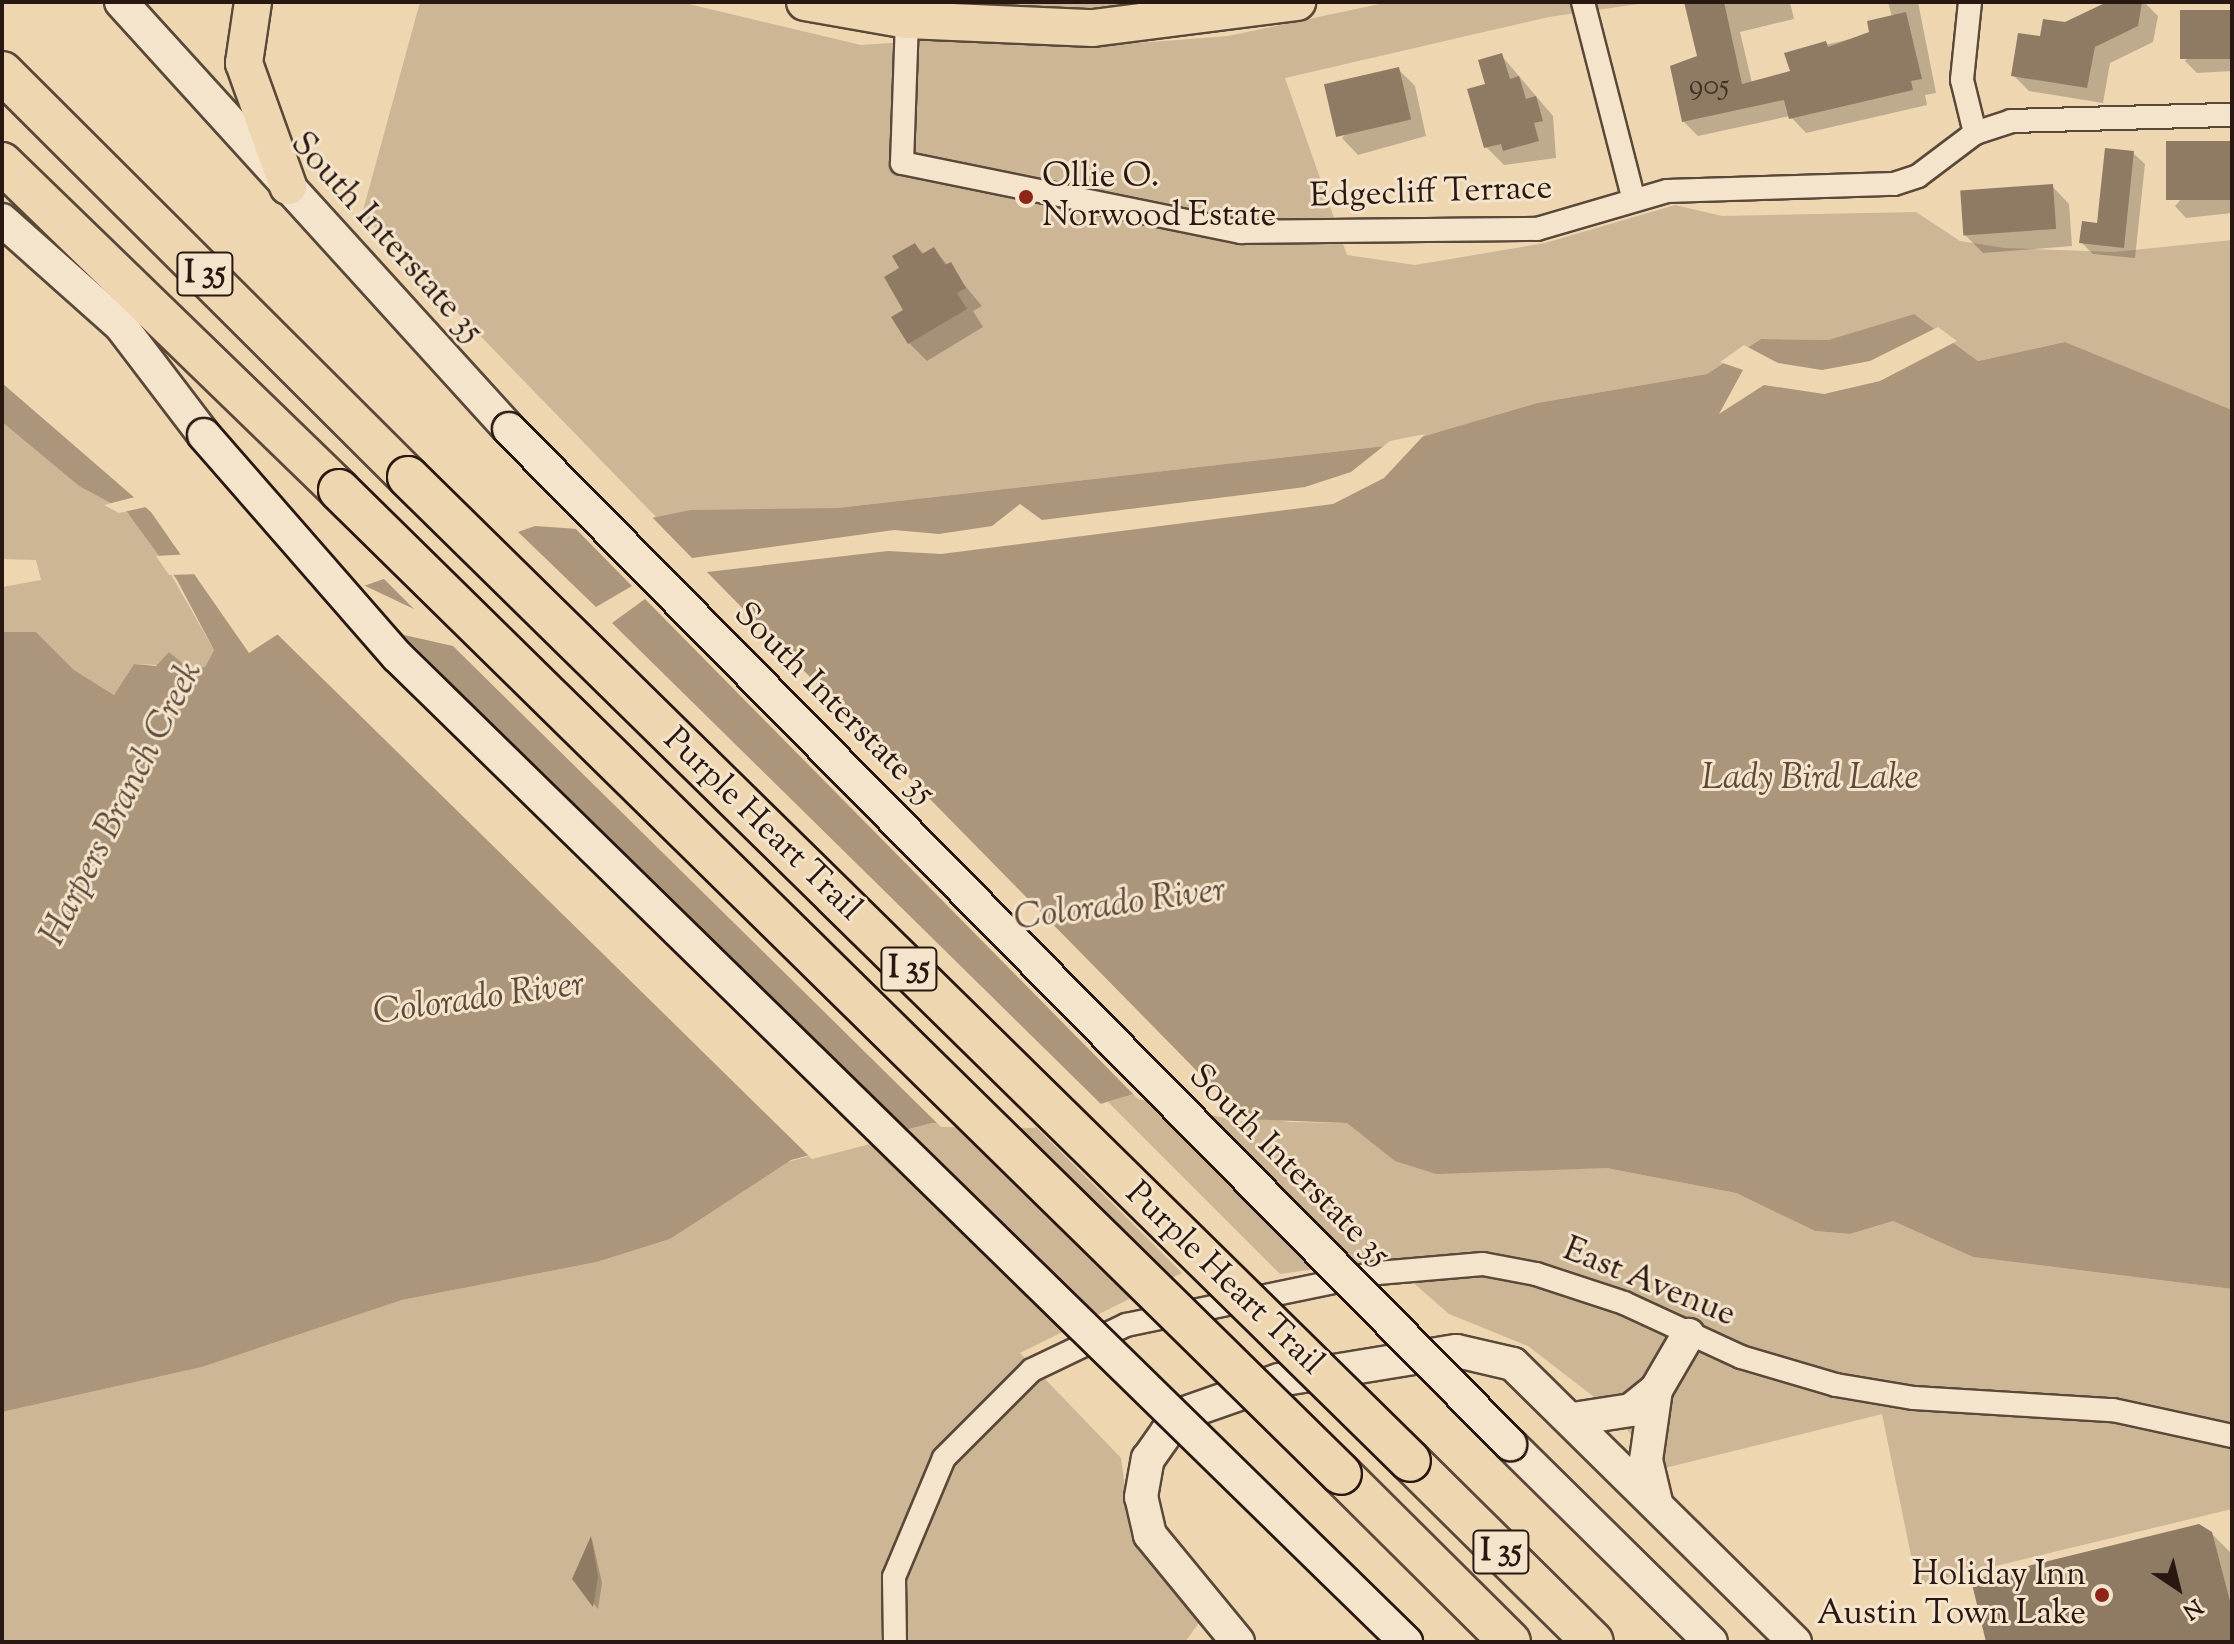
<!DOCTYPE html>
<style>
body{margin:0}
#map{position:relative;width:2234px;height:1644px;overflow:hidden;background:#eed6b1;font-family:"Sorts Mill Goudy",serif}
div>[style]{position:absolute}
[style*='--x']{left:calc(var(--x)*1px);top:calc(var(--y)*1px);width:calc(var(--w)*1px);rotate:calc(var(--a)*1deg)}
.green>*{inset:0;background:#cdb696}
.water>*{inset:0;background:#ab957b}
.pier>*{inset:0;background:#eed6b1}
.shadow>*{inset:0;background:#0003}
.building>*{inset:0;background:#8f7b64;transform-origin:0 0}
.roads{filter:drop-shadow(2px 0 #5a4839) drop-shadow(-2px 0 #5a4839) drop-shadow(0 2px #5a4839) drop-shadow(0 -2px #5a4839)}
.minor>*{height:22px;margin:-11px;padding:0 11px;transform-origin:11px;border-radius:11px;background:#f4e4cc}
.secondary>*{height:32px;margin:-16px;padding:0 16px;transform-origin:16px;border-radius:16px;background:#f4e4cc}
.primary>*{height:36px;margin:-18px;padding:0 18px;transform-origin:18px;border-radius:18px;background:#eed6b1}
.motorway>*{height:40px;margin:-20px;padding:0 20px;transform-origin:20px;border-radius:20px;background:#eed6b1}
.bridges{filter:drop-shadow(2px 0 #291811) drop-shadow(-2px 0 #291811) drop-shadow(0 2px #291811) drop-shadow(0 -2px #291811)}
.secondary-bridge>*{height:32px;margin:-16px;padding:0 16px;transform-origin:16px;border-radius:16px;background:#f4e4cc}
.motorway-bridge>*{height:40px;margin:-20px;padding:0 20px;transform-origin:20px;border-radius:20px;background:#eed6b1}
.dots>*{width:22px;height:22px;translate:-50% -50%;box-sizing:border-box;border:4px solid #f4e4cc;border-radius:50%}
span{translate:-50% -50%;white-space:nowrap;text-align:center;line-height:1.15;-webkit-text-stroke:6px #f4e4cc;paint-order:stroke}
.number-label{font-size:30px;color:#423126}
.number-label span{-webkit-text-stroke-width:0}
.shield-label span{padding:2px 6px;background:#f4e4cc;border:2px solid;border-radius:6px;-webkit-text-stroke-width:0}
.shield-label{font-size:32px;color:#291811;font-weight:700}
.poi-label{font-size:34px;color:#291811}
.left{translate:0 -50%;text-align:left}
.right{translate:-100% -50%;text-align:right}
.street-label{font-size:34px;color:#291811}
.water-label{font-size:36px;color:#5d4a3b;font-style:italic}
.frame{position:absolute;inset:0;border:4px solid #291811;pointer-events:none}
.north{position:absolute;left:2138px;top:1548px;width:80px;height:80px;-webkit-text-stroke:6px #f4e4cc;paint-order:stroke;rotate:145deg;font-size:22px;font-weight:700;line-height:32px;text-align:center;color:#291811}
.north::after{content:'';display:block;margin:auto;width:28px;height:36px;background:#291811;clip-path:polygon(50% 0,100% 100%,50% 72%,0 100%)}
</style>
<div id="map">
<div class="green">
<i style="clip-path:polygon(420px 2px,680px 2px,861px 45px,951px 39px,1099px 46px,1228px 36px,1389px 2px,1652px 2px,1549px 17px,1285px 78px,1347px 255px,1415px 265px,1545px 243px,1675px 205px,1722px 216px,1916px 212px,1960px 241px,2005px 248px,2114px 252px,2232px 240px,2232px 410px,2065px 342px,1978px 361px,1914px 314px,1828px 340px,1761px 339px,1707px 374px,1537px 403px,1394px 445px,837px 508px,656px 517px,362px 214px)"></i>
<i style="clip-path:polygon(898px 2px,1211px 2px,1114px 14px)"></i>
<i style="clip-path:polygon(2px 422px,79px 486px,127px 512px,152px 541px,214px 650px,205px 667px,134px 664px,114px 695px,74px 670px,36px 632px,2px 632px,2px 587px,41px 580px,36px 560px,2px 559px)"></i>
<i style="clip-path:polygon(1134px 1094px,1290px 1122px,1348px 1123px,1372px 1142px,1458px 1169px,1606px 1168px,1736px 1193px,1815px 1231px,1850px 1234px,1893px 1221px,1973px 1257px,2232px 1289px,2232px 1509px,1917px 1585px,1882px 1414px,1665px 1468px,1594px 1397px,1528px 1346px,1449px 1314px,1386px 1259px,1280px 1274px,1108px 1102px)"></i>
<i style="clip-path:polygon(932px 1123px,1033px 1124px,1182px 1273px,1020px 1353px,1121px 1458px,1131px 1537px,1201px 1620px,1185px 1642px,2px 1642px,2px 1412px,202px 1367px,402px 1300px,597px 1262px,670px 1239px,780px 1164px)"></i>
</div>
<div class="water">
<i style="clip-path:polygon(1914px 314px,1978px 361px,2065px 342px,2232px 410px,2232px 1289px,1973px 1257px,1893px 1221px,1850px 1234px,1815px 1231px,1736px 1193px,1606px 1168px,1436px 1174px,1395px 1161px,1347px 1123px,1244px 1119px,1134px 1094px,1033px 1124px,932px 1123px,791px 1160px,670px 1239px,597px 1262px,402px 1300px,202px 1367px,2px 1412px,2px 632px,36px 632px,74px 670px,114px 695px,134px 664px,156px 666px,169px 652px,188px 668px,205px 667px,214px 650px,177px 580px,127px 512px,79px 486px,2px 422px,2px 383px,151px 512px,249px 653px,338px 595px,535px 526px,592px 530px,691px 510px,837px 508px,1394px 445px,1537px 403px,1707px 374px,1761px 339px,1828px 340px)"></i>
</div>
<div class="pier">
<i style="clip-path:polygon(1938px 327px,1957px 341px,1880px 381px,1824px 394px,1764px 385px,1719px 414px,1743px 370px,1720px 362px,1744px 345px,1778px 363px,1822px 370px,1870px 361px)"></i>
<i style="clip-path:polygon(2px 379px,69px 432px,183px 543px,146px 507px,119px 513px,104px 505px,135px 497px)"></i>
<i style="clip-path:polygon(1425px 434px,1384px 478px,1333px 504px,941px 554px,888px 551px,707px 572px,1248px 1123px,1138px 1099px,645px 599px,612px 623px,1104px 1107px,1033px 1128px,941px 1127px,453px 646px,404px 635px,379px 611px,905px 1135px,812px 1159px,275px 632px,359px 583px,414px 609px,381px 576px,515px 529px,596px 607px,632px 586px,572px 525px,649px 514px,692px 558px,894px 530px,939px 534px,992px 526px,1020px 504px,1042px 520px,1305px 487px,1351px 472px,1390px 441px)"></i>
<i style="clip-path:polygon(190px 554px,202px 574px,169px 575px,156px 556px)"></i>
</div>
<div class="shadow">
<i style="clip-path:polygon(1686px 2px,1790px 2px,1794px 19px,1740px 32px,1752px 83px,1792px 73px,1787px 54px,1872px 34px,1892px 17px,1888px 2px,1918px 2px,1936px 93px,1925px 95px,1927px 105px,1806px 133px,1790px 116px,1698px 136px,1683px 121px,1699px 58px)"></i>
<i style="clip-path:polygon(2112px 2px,2144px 2px,2158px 16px,2153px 42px,2110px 63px,2103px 103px,2029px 91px,2013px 75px,2042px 38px)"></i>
<i style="clip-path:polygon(2232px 12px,2232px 71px,2197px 73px,2185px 61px)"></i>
<i style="clip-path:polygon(1501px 55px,1553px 116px,1556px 158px,1504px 165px,1486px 147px,1487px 85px)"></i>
<i style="clip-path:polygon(1399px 70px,1415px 86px,1426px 136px,1358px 155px,1342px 138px)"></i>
<i style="clip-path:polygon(2232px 143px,2232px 213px,2186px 218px,2175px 206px)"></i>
<i style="clip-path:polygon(2133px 153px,2145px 164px,2135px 258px,2093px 254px,2081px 242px,2099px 225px)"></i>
<i style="clip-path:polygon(2052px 186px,2069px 204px,2072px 246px,1983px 253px,1965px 235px)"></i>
<i style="clip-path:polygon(915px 245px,925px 255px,934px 249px,982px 306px,973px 311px,983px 327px,927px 361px,909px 343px,902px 268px)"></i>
<i style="clip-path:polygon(2211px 1533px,2232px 1554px,2232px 1642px,1988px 1642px)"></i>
<i style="clip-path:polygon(592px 1539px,602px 1583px,598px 1609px,574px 1579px)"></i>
</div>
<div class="building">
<i style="clip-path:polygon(1684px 2px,1724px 2px,1742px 84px,1790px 71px,1784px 53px,1826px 41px,1828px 47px,1869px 32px,1867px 21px,1906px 12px,1922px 79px,1911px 81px,1913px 90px,1789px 119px,1784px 100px,1682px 122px,1670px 66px,1697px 56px)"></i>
<i style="clip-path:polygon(2107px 2px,2142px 2px,2138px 26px,2095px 47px,2087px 88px,2011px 76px,2018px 33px,2040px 36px,2043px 19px,2065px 22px)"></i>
<i style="left:2232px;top:10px;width:49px;height:52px;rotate:90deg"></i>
<i style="clip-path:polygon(1502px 53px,1510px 79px,1519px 76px,1526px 99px,1536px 96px,1543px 121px,1534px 123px,1539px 141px,1503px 151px,1501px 144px,1484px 148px,1467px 89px,1485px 84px,1478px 60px)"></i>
<i style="left:1399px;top:67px;width:54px;height:77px;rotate:77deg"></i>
<i style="left:2232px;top:141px;width:59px;height:66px;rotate:90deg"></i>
<i style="clip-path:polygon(2105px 148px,2134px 151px,2124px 248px,2079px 243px,2082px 221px,2097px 223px)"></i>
<i style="left:2053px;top:184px;width:45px;height:93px;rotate:86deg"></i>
<i style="clip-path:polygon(915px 243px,922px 254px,934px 247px,945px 265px,951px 262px,966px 288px,957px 293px,967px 309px,908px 344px,891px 317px,903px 310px,884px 277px,899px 268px,892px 256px)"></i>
<i style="clip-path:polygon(2199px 1524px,2212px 1532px,2232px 1609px,2232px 1642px,1986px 1642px,1971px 1580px)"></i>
<i style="clip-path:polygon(591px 1536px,598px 1577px,593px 1607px,572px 1579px)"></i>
</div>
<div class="roads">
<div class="minor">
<i style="--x:1583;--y:2;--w:204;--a:75.6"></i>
<i style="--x:1970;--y:2;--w:78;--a:95.9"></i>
<i style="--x:1962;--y:80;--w:55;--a:76.2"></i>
<i style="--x:907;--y:20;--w:143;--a:92"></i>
<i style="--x:902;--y:163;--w:346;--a:11.5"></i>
<i style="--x:1241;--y:232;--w:296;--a:-0.6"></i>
<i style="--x:1537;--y:229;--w:135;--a:-16.3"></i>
<i style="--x:1667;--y:191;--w:227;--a:-1.8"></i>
<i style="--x:1894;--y:184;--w:25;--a:-18"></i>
<i style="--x:1918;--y:176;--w:71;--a:-37"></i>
<i style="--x:1975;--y:133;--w:38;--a:-18"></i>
<i style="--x:2011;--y:121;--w:221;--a:-1.6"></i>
<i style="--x:895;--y:1642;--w:65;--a:-90.9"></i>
<i style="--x:894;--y:1577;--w:129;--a:-67.2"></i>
<i style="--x:944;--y:1458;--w:124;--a:-45"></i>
<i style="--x:1032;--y:1370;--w:104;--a:-25.6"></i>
<i style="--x:1126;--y:1325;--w:257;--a:-11.7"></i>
<i style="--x:1378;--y:1273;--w:105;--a:-4.9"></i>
<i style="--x:1483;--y:1264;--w:54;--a:10.7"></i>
<i style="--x:1536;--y:1274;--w:93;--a:18.2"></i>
<i style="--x:1624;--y:1303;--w:129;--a:24.8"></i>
<i style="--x:1741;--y:1357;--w:99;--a:16.4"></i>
<i style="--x:1836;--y:1385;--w:79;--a:9.5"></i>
<i style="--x:1914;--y:1398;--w:199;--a:3.5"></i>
<i style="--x:2113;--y:1410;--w:122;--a:12.3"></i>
</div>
<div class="secondary">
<i style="--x:121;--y:2;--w:577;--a:47.74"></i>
<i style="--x:2;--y:220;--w:159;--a:41.7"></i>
<i style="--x:121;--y:326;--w:137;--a:52.7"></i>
<i style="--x:1573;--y:1419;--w:59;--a:-8.8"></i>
<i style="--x:1631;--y:1410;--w:32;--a:-39"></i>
<i style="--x:1510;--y:1444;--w:282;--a:44.6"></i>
<i style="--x:1656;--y:1502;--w:43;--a:-103.4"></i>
<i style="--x:1646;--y:1460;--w:71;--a:-81.9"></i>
<i style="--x:1656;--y:1390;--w:64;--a:-59.8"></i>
<i style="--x:1238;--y:1642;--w:139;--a:-129.4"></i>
<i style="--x:1150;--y:1535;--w:39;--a:-103"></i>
<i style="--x:1141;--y:1497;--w:39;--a:-80"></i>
<i style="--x:1148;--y:1459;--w:33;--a:-55"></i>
<i style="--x:1167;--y:1432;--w:26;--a:-47"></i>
<i style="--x:1185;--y:1413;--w:100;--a:-19.3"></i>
<i style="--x:1279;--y:1380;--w:180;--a:-9.3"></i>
<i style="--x:1457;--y:1351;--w:57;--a:13.1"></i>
<i style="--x:1513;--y:1364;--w:396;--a:44.6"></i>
</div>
<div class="primary">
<i style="--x:253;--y:2;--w:62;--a:98.4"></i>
<i style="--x:244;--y:63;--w:131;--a:70.3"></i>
<i style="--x:805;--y:2;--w:104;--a:10"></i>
<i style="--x:907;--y:20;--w:186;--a:2.5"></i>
<i style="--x:1093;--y:28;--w:206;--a:-7.3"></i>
</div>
<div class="motorway">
<i style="--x:2;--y:72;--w:573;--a:44.93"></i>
<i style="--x:2;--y:163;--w:470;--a:44.1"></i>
<i style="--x:1410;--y:1461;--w:257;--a:44.7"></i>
<i style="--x:1341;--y:1474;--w:238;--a:44.8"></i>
</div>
</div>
<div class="bridges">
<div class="secondary-bridge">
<i style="--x:509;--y:429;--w:1426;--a:45.4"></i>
<i style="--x:204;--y:435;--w:293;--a:48.9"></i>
<i style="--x:397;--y:656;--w:1411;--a:44.34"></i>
</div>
<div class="motorway-bridge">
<i style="--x:408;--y:477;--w:1404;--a:44.48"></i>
<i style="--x:339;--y:490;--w:1404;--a:44.48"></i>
</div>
</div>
<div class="dots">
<i style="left:1026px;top:197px;background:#8f2418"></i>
<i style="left:2102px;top:1595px;background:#8f2418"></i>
</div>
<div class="number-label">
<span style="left:1709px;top:87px">905</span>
</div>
<div class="shield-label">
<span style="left:205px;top:274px">I 35</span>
<span style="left:909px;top:969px">I 35</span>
<span style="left:1501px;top:1552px">I 35</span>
</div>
<div class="poi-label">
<span class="left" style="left:1042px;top:197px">Ollie O.<br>Norwood Estate</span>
<span class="right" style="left:2086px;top:1595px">Holiday Inn<br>Austin Town Lake</span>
</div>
<div class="street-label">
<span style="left:1431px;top:193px;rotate:-2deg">Edgecliff Terrace</span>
<span style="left:386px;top:238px;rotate:48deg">South Interstate 35</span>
<span style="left:834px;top:704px;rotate:45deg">South Interstate 35</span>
<span style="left:762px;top:825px;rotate:44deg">Purple Heart Trail</span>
<span style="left:1289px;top:1166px;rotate:45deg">South Interstate 35</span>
<span style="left:1224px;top:1279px;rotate:44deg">Purple Heart Trail</span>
<span style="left:1649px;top:1283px;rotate:22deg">East Avenue</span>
</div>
<div class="water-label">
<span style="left:1810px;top:780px">Lady Bird Lake</span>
<span style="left:123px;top:804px;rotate:-63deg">Harpers Branch Creek</span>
<span style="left:1120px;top:906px;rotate:-8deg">Colorado River</span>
<span style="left:479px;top:1000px;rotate:-8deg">Colorado River</span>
</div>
<div class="frame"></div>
<div class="north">N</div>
</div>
